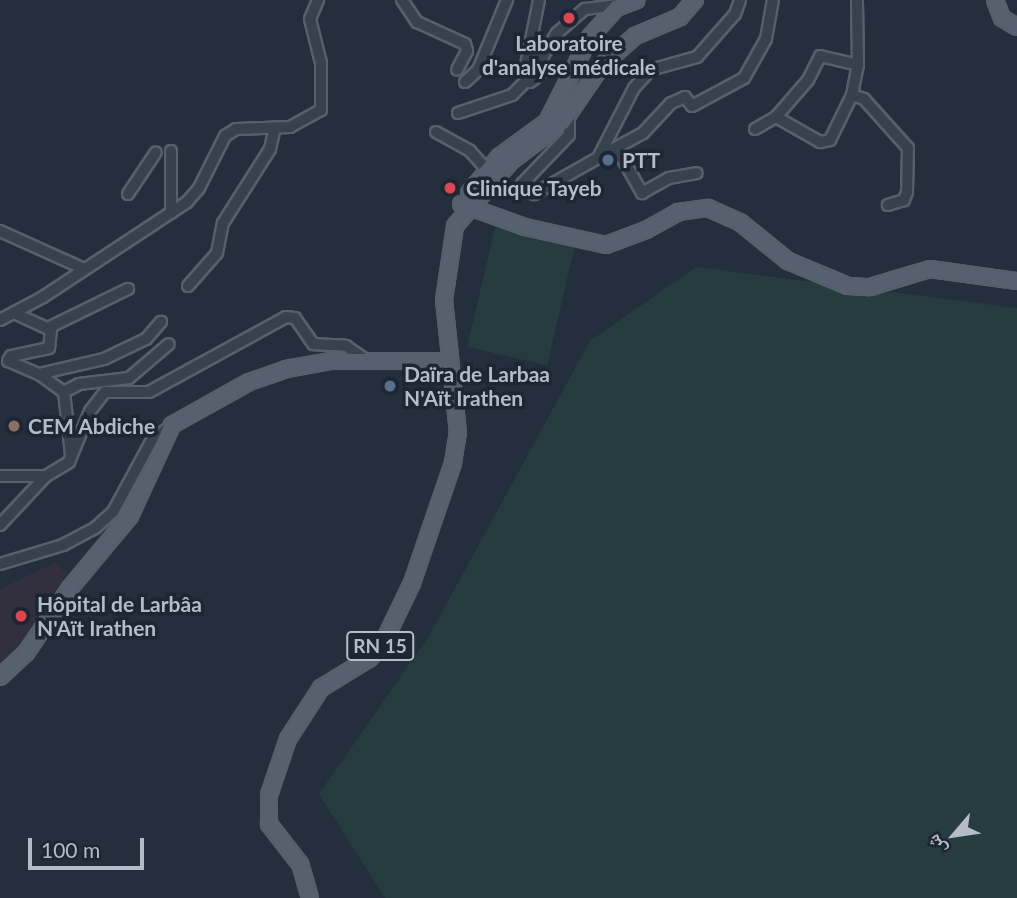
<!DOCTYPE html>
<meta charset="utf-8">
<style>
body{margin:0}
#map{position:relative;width:1017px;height:898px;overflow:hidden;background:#242f3e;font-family:Lato,"Noto Naskh Arabic",sans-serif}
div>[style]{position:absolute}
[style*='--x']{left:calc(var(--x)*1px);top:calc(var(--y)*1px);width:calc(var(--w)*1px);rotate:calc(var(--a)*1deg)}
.medical>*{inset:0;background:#32303f}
.green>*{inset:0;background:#263c3f;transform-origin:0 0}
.roads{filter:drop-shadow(2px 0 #565f6c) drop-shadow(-2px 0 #565f6c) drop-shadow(0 2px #565f6c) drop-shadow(0 -2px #565f6c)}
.minor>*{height:10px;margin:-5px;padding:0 5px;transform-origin:5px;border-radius:5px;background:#38414e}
.major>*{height:14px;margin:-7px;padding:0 7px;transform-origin:7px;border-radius:7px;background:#56606e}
.dots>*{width:19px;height:19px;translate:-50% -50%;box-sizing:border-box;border:4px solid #1d2633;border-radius:50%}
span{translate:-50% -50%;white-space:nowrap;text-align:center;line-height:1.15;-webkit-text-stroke:7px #1d2633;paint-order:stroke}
.shield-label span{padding:2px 5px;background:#1d2633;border:2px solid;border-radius:5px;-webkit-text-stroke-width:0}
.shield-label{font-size:19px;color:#b4bcc9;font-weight:700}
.poi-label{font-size:21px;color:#b4bcc9;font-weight:700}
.left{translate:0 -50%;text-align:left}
.north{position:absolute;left:919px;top:800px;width:70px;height:70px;-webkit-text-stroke:5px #1d2633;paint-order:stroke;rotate:241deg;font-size:19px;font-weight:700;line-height:28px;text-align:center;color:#b4bcc9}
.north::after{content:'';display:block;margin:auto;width:24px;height:32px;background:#b4bcc9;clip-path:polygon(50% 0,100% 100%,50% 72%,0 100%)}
.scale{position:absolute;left:28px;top:838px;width:116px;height:32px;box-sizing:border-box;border:4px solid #b4bcc9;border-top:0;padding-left:9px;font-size:21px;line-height:24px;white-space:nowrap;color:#b4bcc9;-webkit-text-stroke:5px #1d2633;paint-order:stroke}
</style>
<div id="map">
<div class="medical">
<i style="clip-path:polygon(56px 562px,66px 574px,28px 643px,0 672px,0 589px)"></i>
</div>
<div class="green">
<i style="left:495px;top:227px;width:82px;height:123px;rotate:13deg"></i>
<i style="clip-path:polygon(696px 267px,1017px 308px,1017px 898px,385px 898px,319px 794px,429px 636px,590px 341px)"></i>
</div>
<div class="roads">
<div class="minor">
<i style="--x:402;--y:0;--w:27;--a:56"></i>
<i style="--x:417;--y:22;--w:53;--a:24.6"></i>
<i style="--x:465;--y:44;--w:7;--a:74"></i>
<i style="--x:467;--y:51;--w:21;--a:118"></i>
<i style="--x:539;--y:0;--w:76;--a:101.3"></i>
<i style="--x:524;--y:75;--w:9;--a:49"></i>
<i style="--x:530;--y:82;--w:11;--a:-38"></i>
<i style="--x:539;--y:75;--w:19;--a:-78"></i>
<i style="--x:543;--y:56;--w:27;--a:-59"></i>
<i style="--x:557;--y:33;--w:37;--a:-41"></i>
<i style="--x:585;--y:9;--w:38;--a:-7"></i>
<i style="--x:465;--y:82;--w:18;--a:-43"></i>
<i style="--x:478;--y:70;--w:76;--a:-67.5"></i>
<i style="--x:852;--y:95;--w:13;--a:18"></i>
<i style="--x:864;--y:99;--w:66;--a:48.1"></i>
<i style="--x:908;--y:148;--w:44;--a:91.3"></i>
<i style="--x:907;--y:192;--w:9;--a:111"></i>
<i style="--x:904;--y:200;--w:17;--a:163"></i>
<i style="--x:458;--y:113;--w:57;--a:-18.4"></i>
<i style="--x:512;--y:95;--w:21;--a:-45"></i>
<i style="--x:569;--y:116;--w:19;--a:90"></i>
<i style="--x:569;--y:135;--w:68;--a:133.8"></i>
<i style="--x:522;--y:184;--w:16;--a:40"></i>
<i style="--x:534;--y:194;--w:73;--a:-29.4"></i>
<i style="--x:598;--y:158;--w:79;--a:-62.8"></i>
<i style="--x:634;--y:88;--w:24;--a:-48"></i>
<i style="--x:650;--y:70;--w:49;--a:-15.5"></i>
<i style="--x:697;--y:57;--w:57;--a:-48.5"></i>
<i style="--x:735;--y:14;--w:15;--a:-70"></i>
<i style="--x:776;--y:117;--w:51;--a:29.6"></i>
<i style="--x:820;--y:142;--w:10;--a:-11"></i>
<i style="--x:830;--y:140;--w:50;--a:-63.9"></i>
<i style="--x:852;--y:95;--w:31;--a:-79"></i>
<i style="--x:858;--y:65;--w:65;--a:-90.9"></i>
<i style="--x:755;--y:129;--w:24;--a:-30"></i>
<i style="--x:776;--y:117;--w:49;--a:-49.1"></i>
<i style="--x:808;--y:80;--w:27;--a:-63"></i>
<i style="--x:820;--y:56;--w:39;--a:13"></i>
<i style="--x:436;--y:132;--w:39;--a:29"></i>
<i style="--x:470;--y:151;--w:25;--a:48"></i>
<i style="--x:617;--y:149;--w:51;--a:60.4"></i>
<i style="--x:642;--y:193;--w:31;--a:-29"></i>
<i style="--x:669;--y:178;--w:28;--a:-10"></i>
<i style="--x:599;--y:157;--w:50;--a:-28.6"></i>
<i style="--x:643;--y:133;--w:41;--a:-47"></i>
<i style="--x:671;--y:103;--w:15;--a:-23"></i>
<i style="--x:685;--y:97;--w:11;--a:52"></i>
<i style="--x:692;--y:106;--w:59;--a:-28.3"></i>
<i style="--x:744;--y:78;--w:45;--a:-60.6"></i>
<i style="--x:766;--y:39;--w:40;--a:-80"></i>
<i style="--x:128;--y:194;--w:50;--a:-56.3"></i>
<i style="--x:171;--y:213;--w:62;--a:-90"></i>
<i style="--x:0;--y:231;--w:90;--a:24.3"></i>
<i style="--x:188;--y:286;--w:44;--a:-48.7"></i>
<i style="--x:217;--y:253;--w:31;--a:-79"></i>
<i style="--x:223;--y:223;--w:88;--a:-57.6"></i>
<i style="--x:270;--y:149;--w:22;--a:-77"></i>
<i style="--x:14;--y:313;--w:41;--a:24.7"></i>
<i style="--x:51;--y:330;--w:18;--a:96"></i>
<i style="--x:49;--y:348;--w:39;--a:168"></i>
<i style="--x:11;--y:356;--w:6;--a:121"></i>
<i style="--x:8;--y:361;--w:34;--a:23"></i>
<i style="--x:39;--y:374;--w:31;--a:36"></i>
<i style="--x:64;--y:392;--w:62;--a:83.6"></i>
<i style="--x:0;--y:320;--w:49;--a:-28.1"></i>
<i style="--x:43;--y:297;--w:173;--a:-33.4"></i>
<i style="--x:187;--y:202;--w:18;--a:-49"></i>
<i style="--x:199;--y:188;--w:58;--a:-63.4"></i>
<i style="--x:225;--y:136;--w:13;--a:-32"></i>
<i style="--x:236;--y:129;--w:54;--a:-2.1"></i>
<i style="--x:290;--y:127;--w:35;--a:-29"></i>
<i style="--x:321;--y:110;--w:47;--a:-90"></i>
<i style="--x:321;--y:63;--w:45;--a:-104"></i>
<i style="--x:310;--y:19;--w:21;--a:-67"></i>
<i style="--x:50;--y:327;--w:87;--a:-26"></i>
<i style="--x:39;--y:374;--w:67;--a:-13"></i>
<i style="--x:104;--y:359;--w:47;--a:-25.5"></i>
<i style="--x:146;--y:339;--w:23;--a:-49"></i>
<i style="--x:64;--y:392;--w:17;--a:-28"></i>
<i style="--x:79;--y:384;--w:50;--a:-6.8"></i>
<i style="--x:129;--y:378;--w:52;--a:-40.4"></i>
<i style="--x:0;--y:476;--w:46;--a:0"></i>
<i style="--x:0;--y:525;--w:67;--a:-46.8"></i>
<i style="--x:46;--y:476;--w:27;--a:-31"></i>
<i style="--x:69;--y:462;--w:55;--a:-67.6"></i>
<i style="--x:90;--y:411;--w:24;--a:-52"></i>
<i style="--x:105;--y:392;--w:44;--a:0"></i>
<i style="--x:149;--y:392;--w:156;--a:-28.7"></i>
<i style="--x:286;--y:317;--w:9;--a:6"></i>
<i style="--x:295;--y:318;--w:32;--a:55"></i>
<i style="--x:313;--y:344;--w:33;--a:3"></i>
<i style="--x:346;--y:346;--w:24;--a:35"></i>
<i style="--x:0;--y:564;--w:66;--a:-16.8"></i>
<i style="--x:63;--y:545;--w:36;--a:-28"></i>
<i style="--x:95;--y:528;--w:24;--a:-42"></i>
<i style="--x:113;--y:512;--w:82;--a:-61.6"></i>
<i style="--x:152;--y:440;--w:17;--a:-36"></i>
</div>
<div class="major">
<i style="--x:995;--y:0;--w:19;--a:69"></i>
<i style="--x:1002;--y:18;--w:17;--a:31"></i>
<i style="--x:469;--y:193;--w:47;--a:-50.2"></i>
<i style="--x:499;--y:157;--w:59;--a:-36.1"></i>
<i style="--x:547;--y:122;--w:95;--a:-63.2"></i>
<i style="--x:590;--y:37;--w:39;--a:-48"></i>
<i style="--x:616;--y:8;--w:22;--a:-21"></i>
<i style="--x:461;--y:204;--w:68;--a:19.8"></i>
<i style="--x:525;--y:227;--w:83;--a:12.5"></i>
<i style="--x:606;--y:245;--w:43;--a:-20.6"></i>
<i style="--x:646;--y:230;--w:37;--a:-29"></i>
<i style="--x:678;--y:212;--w:30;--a:-8"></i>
<i style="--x:708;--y:208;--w:36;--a:24"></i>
<i style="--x:741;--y:223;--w:60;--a:39"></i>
<i style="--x:788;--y:261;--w:65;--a:22.6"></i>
<i style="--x:848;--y:286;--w:22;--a:3"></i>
<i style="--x:870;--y:287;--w:63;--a:-16.7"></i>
<i style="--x:930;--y:269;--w:88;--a:7.9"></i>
<i style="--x:0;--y:677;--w:35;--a:-43"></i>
<i style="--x:26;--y:653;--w:78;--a:-55.9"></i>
<i style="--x:70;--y:588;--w:94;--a:-50.2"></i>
<i style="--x:130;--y:516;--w:100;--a:-65.2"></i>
<i style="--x:172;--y:425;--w:88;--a:-29.2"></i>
<i style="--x:249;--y:382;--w:39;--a:-19"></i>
<i style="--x:286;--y:369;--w:46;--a:-10.1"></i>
<i style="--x:331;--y:361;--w:118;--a:0"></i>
<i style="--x:310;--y:898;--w:35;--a:-106"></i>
<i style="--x:300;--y:864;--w:51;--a:-127.8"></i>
<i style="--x:269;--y:824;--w:29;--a:-90"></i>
<i style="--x:269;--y:795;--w:59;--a:-71.3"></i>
<i style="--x:288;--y:739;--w:61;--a:-57.1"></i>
<i style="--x:321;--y:688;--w:57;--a:-31.5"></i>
<i style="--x:370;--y:658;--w:22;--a:-51"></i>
<i style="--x:384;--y:641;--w:64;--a:-64.2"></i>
<i style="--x:412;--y:583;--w:127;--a:-71.1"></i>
<i style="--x:453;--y:463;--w:30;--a:-81"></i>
<i style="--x:458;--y:433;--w:134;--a:-96"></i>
<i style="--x:444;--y:300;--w:75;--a:-81.5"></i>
<i style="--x:455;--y:226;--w:84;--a:-49.3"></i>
<i style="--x:510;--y:162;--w:66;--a:-37"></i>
<i style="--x:563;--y:122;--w:69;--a:-55.6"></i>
<i style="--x:602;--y:65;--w:44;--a:-41.3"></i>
<i style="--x:635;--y:36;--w:49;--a:-22.9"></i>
<i style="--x:680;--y:17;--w:23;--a:-49"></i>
</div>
</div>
<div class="dots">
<i style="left:569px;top:18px;background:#e0444e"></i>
<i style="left:608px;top:160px;background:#5c6f8a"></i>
<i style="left:450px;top:188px;background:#e0444e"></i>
<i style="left:390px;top:386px;background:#5c6f8a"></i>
<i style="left:14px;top:426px;background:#8d6e63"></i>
<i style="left:21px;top:616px;background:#e0444e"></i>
</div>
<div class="shield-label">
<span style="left:380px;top:646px">RN 15</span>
</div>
<div class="poi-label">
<span style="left:569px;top:55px">Laboratoire<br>d'analyse médicale</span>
<span class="left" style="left:622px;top:160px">PTT</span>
<span class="left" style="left:466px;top:188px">Clinique Tayeb</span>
<span class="left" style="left:404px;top:386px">Daïra de Larbaa<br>N'Aït Irathen</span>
<span class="left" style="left:28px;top:426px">CEM Abdiche</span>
<span class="left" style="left:37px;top:616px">Hôpital de Larbâa<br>N'Aït Irathen</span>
</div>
<div class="north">ش</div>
<div class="scale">100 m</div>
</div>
